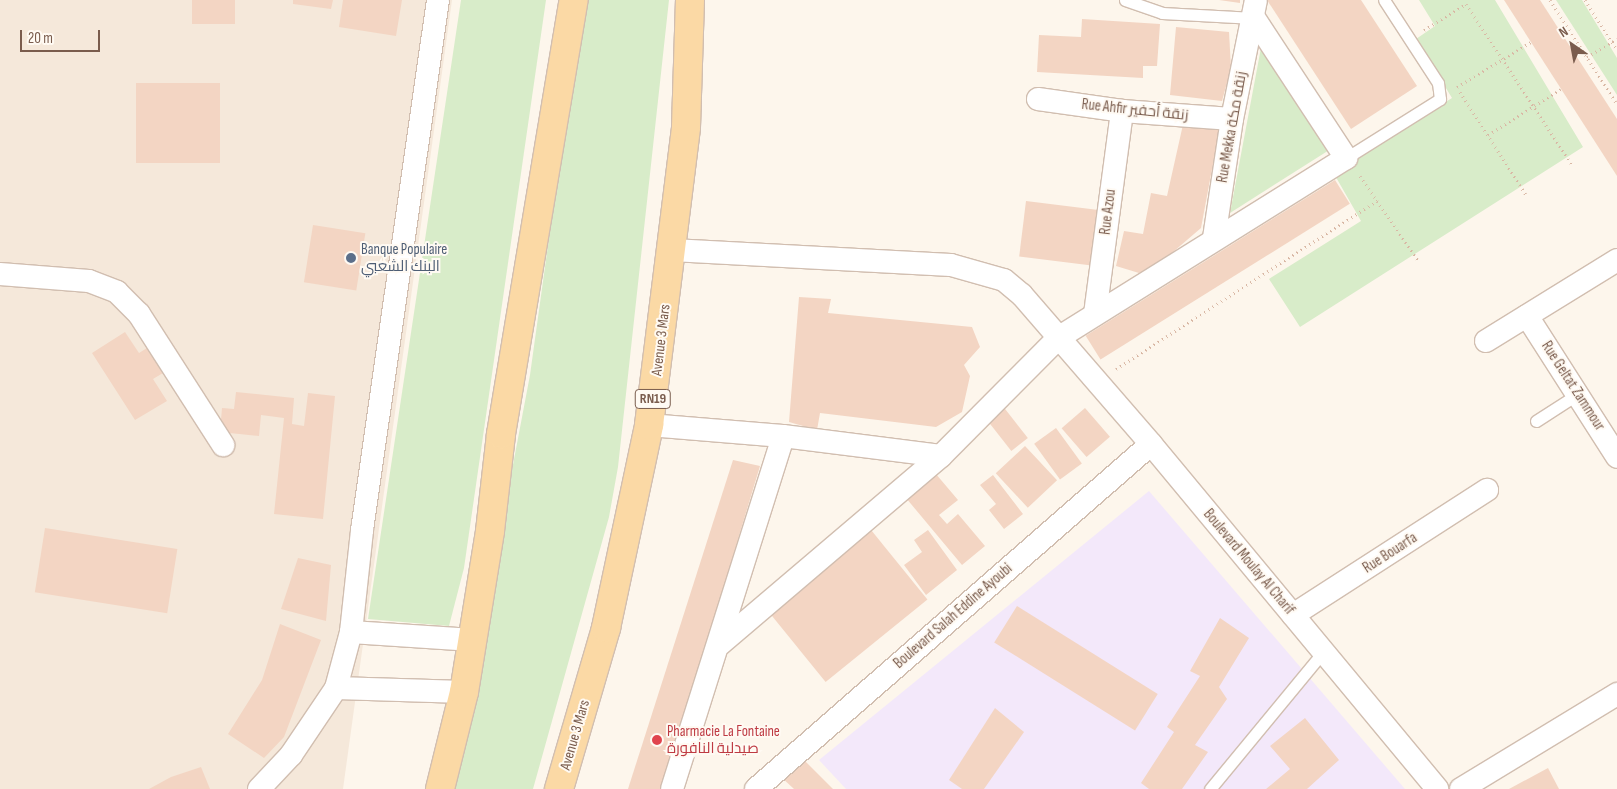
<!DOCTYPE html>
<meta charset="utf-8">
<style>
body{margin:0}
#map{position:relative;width:1617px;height:789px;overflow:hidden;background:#fdf6ec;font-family:"Sofia Sans Condensed",Cairo,sans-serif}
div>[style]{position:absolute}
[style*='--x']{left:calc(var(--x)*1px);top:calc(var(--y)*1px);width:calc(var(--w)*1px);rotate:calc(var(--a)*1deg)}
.residential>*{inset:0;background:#f5e8da}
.education>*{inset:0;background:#f3e8fa}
.green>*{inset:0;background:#d8ecc9}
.building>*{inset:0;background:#f3d5c3;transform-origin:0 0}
.path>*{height:3px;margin-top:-1.5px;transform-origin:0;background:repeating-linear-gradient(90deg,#d9b8a5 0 1px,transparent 0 5px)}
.roads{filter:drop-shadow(1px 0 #d1beb0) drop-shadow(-1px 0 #d1beb0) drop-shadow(0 1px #d1beb0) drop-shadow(0 -1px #d1beb0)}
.lane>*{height:11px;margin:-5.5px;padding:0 5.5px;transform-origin:5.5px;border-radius:5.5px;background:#fff}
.street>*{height:22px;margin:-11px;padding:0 11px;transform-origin:11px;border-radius:11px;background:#fff}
.primary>*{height:28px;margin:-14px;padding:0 14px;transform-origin:14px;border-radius:14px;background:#fbd9a5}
.dots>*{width:14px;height:14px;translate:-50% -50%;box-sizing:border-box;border:2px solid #fffaf3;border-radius:50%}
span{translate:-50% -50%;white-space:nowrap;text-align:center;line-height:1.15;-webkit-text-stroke:4px #fffaf3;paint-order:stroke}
.shield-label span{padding:1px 4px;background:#fffaf3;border:1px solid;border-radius:4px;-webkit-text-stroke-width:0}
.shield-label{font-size:14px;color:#7a5c4d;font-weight:700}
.street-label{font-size:15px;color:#7a5c4d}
.service-label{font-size:15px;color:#4e5e75}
.left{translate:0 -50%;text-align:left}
.health-label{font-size:15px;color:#be3a42}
.north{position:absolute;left:1547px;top:20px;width:50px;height:50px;-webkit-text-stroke:4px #fffaf3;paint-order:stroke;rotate:327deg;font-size:14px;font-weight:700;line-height:20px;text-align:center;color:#7a5c4d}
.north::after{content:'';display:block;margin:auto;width:18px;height:22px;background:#7a5c4d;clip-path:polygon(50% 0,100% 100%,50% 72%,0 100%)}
.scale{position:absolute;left:20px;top:30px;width:80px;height:22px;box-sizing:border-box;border:2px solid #7a5c4d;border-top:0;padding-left:6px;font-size:15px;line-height:18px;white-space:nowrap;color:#7a5c4d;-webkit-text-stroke:4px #fffaf3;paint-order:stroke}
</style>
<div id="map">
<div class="residential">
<i style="clip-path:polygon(0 0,452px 0,343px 789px,0 789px)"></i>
</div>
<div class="education">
<i style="clip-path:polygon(1149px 491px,1405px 789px,846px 789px,819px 760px)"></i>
</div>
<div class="green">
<i style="clip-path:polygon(461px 0,546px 0,464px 568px,449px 626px,368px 619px)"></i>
<i style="clip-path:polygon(582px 0,669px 0,618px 467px,609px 517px,533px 789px,437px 789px,494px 565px,530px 375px)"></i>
<i style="clip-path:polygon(1419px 0,1495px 0,1583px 147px,1300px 327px,1269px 279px,1361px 221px,1333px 172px,1452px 98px,1416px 39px,1435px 26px)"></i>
<i style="clip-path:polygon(1556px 0,1582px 0,1617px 58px,1617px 95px)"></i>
<i style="clip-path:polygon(1263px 37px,1334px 147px,1230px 213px)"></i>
</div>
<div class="building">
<i style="left:192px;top:0;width:43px;height:24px"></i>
<i style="clip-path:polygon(293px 0,333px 0,331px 9px,293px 4px)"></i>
<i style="clip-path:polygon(343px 0,402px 0,396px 36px,339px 27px)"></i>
<i style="clip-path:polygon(1219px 0,1240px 0,1240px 3px)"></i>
<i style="clip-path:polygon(1267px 0,1361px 0,1417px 86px,1351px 129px)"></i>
<i style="clip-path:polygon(1504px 0,1540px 0,1617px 119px,1617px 176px)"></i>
<i style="clip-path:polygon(1082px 19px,1160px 24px,1157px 66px,1143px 66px,1143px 78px,1037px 72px,1039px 35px,1081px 37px)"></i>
<i style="clip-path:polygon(1176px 27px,1229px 32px,1231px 68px,1222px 101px,1170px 95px)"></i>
<i style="left:136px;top:83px;width:84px;height:80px"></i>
<i style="clip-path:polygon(1184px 120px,1221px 121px,1201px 228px,1159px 264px,1139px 273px,1116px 266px,1124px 231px,1143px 234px,1151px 193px,1167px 196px)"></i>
<i style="left:1335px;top:180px;width:28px;height:294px;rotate:58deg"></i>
<i style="left:1026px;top:201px;width:73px;height:56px;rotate:7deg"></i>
<i style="left:313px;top:225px;width:53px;height:58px;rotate:9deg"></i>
<i style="clip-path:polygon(799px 297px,831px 299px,828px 313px,972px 327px,980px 347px,964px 365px,970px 376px,962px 412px,936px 427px,820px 413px,817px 430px,789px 422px)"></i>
<i style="clip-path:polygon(125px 332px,139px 353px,147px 348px,163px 373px,153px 379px,167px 401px,135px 420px,92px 353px)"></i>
<i style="clip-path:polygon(236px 392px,294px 398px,292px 424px,304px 426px,308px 393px,335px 396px,323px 519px,274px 514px,284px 418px,261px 415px,259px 436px,220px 432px,222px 408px,234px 409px)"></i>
<i style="left:1002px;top:405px;width:42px;height:21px;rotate:52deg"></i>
<i style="left:1085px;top:408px;width:38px;height:31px;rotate:49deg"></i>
<i style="left:1056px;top:428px;width:44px;height:27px;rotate:54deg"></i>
<i style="left:1025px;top:446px;width:47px;height:40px;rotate:47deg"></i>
<i style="clip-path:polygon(733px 460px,760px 466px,663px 789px,628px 789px)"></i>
<i style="clip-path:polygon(930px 467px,958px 500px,939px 515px,947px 524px,958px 514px,985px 546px,962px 565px,901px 492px)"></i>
<i style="clip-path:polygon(993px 475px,1023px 514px,1004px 529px,989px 510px,996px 504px,980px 485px)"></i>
<i style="left:867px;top:525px;width:96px;height:131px;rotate:51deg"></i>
<i style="left:45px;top:528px;width:134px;height:65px;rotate:9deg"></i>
<i style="clip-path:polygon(928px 530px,957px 570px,926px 595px,904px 565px,922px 552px,914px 540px)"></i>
<i style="clip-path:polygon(298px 558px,331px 565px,326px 621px,281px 609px)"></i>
<i style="left:1017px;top:606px;width:166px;height:43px;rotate:32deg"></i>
<i style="clip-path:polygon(1220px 618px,1249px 638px,1219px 687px,1227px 699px,1195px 745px,1208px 752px,1182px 789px,1149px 789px,1141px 783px,1174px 732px,1167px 727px,1200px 676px,1190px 671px)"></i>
<i style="clip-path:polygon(280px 624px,321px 640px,284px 737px,264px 758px,228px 734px,262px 680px)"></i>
<i style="clip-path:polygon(995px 708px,1024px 732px,984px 789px,962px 789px,949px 780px)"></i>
<i style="clip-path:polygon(1305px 718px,1339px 760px,1307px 789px,1266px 789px,1290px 769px,1270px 746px)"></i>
<i style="clip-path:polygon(800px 756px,833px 789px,794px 789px,780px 776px)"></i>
<i style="clip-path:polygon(201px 767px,210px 789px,149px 789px,171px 777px)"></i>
<i style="clip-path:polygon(1548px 768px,1559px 789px,1509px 789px)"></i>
</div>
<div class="path">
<i style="--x:1550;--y:0;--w:124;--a:57.2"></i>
<i style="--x:1585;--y:0;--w:59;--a:57.4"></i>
<i style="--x:1424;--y:30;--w:49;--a:-31.8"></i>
<i style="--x:1466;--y:4;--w:193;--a:56.6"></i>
<i style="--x:1587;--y:57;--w:35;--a:-31"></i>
<i style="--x:1457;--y:87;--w:87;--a:-31.3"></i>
<i style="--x:1460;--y:92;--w:122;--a:57.3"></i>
<i style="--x:1488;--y:135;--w:86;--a:-32.2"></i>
<i style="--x:1360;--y:176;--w:104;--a:55.5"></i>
<i style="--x:1116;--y:369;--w:312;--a:-32.8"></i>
</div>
<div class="roads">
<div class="lane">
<i style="--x:1125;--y:0;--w:39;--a:19"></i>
<i style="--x:1162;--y:13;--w:92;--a:3.1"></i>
<i style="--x:1346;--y:158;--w:111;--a:-32.1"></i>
<i style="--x:1440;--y:99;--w:16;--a:-97"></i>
<i style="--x:1438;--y:83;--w:99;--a:-123"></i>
<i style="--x:1536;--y:421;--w:50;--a:-32.7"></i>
<i style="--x:1210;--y:789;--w:178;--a:-50.5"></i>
</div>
<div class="street">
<i style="--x:1038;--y:99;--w:85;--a:8.1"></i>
<i style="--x:1122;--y:111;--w:110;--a:4.2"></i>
<i style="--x:1214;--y:238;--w:120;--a:-81.4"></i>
<i style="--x:1232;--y:119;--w:121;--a:-78.6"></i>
<i style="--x:672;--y:250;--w:279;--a:3.1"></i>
<i style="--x:951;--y:265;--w:55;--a:15.8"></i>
<i style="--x:1004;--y:280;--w:23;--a:40"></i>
<i style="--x:1022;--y:295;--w:197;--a:49.1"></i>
<i style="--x:1151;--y:444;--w:448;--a:50.3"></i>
<i style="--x:0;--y:274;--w:89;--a:4.5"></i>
<i style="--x:89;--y:281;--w:30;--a:21"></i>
<i style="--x:117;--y:292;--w:31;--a:45"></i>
<i style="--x:139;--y:314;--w:156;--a:57.3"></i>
<i style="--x:1095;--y:314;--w:205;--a:-82.4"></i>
<i style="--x:1527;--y:316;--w:167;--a:57.4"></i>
<i style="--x:1486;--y:341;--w:154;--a:-31.7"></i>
<i style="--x:649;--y:425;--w:134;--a:4.7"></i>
<i style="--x:783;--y:436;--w:159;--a:7.2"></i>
<i style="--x:1293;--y:615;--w:231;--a:-32.8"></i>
<i style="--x:351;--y:632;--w:122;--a:3.8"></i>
<i style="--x:720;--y:644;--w:290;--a:-40.4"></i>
<i style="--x:941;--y:456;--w:166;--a:-45.2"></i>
<i style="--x:1058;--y:338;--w:340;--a:-32"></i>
<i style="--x:1346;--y:158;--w:168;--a:-123.3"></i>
<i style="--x:336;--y:688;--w:128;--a:1.8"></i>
<i style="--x:259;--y:789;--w:47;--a:-46.7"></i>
<i style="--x:291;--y:755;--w:81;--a:-56.1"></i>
<i style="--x:336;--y:688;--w:58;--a:-75"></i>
<i style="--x:351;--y:632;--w:103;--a:-83.8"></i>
<i style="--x:362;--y:530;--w:535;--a:-81.84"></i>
<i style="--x:672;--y:789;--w:370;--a:-72.5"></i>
<i style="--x:756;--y:789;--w:524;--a:-41.13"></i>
<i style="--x:1461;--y:789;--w:183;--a:-31.3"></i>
</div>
<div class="primary">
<i style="--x:440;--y:789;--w:100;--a:-76.1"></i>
<i style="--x:464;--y:692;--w:163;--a:-80.8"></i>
<i style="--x:490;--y:531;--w:98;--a:-83.5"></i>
<i style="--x:501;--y:434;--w:440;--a:-80.5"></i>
<i style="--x:559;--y:789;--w:168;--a:-73.7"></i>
<i style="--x:606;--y:628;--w:208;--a:-78"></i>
<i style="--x:649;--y:425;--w:300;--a:-82.9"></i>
<i style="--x:686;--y:127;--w:127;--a:-88.2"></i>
</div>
</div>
<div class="dots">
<i style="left:351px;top:258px;background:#5c6f8a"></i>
<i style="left:657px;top:740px;background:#e0444e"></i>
</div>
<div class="shield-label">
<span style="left:653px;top:399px">RN19</span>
</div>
<div class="street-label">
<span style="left:1135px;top:110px;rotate:6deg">Rue Ahfir زنقة أحفير</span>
<span style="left:1232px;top:127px;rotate:-80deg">Rue Mekka زنقة مكة</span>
<span style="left:1108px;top:212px;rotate:-83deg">Rue Azou</span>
<span style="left:661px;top:340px;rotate:-83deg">Avenue 3 Mars</span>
<span style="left:1573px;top:386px;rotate:57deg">Rue Geltat Zammour</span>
<span style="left:1390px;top:553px;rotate:-33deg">Rue Bouarfa</span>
<span style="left:1249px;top:562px;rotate:50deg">Boulevard Moulay Al Charif</span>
<span style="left:953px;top:616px;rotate:-41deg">Boulevard Salah Eddine Ayoubi</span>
<span style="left:575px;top:735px;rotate:-74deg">Avenue 3 Mars</span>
</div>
<div class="service-label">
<span class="left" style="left:361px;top:258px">Banque Populaire<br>البنك الشعبي</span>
</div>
<div class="health-label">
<span class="left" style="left:667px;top:740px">Pharmacie La Fontaine<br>صيدلية النافورة</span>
</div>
<div class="north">N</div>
<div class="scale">20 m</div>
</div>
